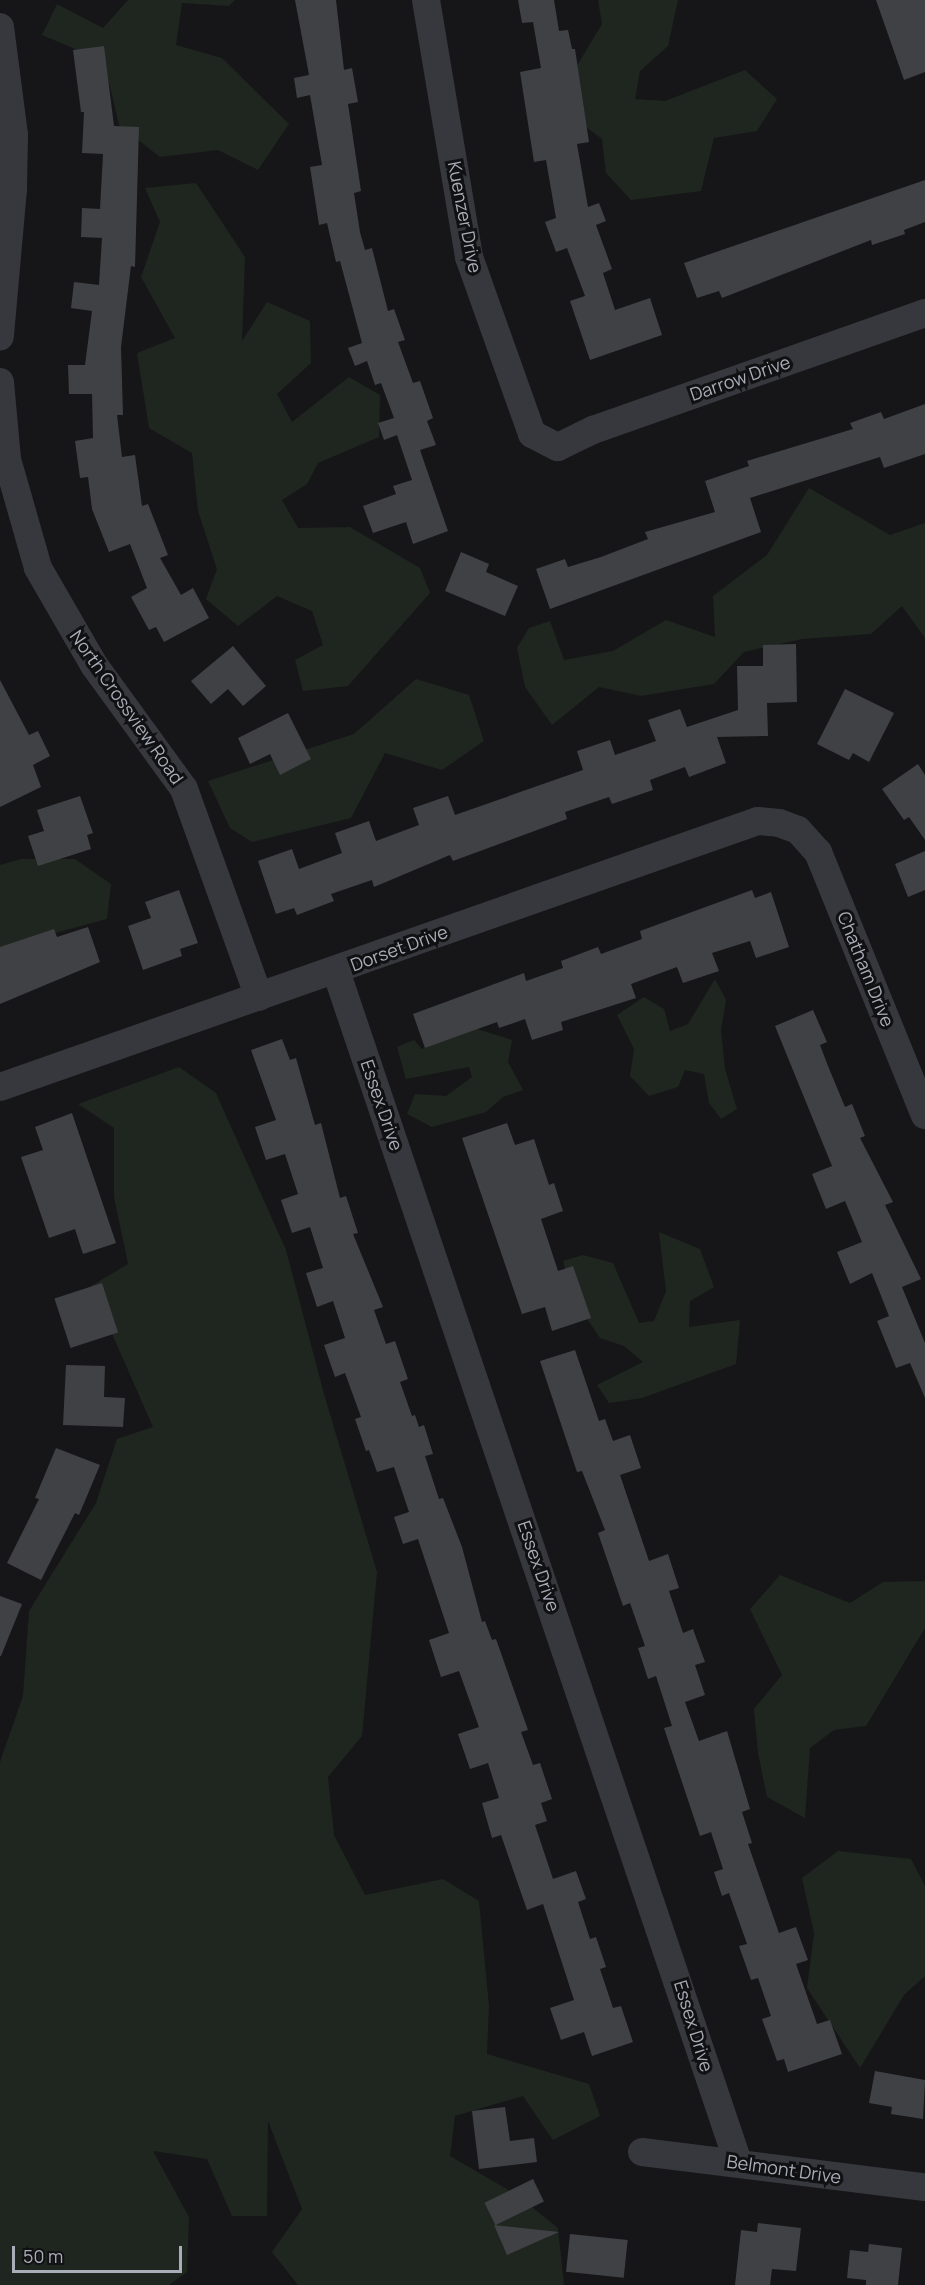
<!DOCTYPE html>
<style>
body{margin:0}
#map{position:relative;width:925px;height:2285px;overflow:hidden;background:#161618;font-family:Manrope,sans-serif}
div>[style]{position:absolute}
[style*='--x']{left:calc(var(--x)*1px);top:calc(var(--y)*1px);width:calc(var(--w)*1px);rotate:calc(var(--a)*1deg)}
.green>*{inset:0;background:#1e261f}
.building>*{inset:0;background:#404145;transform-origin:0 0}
.minor>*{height:28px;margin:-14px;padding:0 14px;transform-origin:14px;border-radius:14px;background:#37383d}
span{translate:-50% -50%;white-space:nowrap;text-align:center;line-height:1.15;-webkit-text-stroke:6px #111113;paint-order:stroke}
.street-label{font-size:18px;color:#a8adb8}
.scale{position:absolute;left:12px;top:2246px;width:170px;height:27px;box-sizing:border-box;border:3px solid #a8adb8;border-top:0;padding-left:8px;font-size:18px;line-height:21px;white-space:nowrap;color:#a8adb8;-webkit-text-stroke:4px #111113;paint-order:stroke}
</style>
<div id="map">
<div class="green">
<i style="clip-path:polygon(128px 0,235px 0,229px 6px,182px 3px,176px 45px,222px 58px,289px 124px,258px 170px,218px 150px,160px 157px,119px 125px,104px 61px,42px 35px,57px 4px,103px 28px)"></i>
<i style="clip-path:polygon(598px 0,678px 0,668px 46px,640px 71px,635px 99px,665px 101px,745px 70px,777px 99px,757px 131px,714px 138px,701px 191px,631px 200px,606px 173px,602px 139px,569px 114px,572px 74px,602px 24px)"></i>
<i style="clip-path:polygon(196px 183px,245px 257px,242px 341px,267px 302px,310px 321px,311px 363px,277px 394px,292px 422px,349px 377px,380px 395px,379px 437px,318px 463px,307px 484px,282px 500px,298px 528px,350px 527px,420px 568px,430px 593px,348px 686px,303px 691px,295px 660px,323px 645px,312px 611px,277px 596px,238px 626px,206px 599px,217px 569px,198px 511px,192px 453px,149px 428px,137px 353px,175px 338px,141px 277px,160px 222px,145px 188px)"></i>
<i style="clip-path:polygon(809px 488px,890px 535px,925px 523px,925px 638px,902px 606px,871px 634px,802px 639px,744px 652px,714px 684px,641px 696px,599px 687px,552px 725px,525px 687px,517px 648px,529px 628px,550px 621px,564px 660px,613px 651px,666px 620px,715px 637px,713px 596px,767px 555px)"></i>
<i style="clip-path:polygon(416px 679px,469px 695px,484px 741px,442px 770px,385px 753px,351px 818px,252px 842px,230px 828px,208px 781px,354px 734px)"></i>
<i style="clip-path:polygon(21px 859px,75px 859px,111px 884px,107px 919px,0 948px,0 865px)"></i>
<i style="clip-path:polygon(715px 979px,726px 1000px,721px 1030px,725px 1069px,737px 1109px,721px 1119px,709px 1103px,704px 1074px,685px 1070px,678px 1087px,649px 1096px,630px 1076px,634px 1049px,617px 1015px,644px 997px,664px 1009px,670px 1031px,688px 1024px)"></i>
<i style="clip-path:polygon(477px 1029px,512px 1040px,508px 1062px,523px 1090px,503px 1097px,486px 1112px,432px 1127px,407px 1114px,415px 1094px,446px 1096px,472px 1077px,469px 1067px,406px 1079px,397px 1047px,414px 1040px,422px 1049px)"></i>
<i style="clip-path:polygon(179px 1067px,216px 1093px,286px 1250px,324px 1394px,377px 1572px,362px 1736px,328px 1777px,334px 1835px,365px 1895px,443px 1879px,479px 1901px,489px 2006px,487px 2054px,589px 2084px,600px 2116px,553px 2140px,523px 2096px,455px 2116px,450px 2156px,517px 2195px,558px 2228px,564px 2285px,298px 2285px,272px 2252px,302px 2209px,268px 2121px,267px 2216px,232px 2216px,207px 2159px,153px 2151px,189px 2217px,187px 2272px,169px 2285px,0 2285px,0 1762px,23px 1696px,29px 1611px,96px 1503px,117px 1439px,153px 1427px,91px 1286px,128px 1264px,114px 1197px,114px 1128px,78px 1104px)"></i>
<i style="clip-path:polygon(659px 1232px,700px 1249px,714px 1287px,690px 1301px,689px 1327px,740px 1320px,736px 1364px,642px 1398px,609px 1403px,597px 1385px,643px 1362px,624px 1346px,600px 1338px,573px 1298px,563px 1261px,583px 1255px,613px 1263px,639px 1323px,654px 1321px,666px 1291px)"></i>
<i style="clip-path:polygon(780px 1575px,850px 1603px,883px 1582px,925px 1581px,925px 1628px,866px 1726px,834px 1730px,810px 1748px,805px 1818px,767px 1797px,758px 1753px,754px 1709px,782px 1675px,750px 1609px)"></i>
<i style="clip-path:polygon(838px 1851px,911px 1859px,925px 1886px,925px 1976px,904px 1995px,860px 2068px,807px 1988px,814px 1933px,802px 1878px)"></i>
</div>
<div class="building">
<i style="clip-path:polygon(295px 0,336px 0,344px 70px,352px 68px,358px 102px,348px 104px,361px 191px,354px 193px,360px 232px,365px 250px,372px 248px,388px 311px,394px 309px,405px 340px,398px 342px,413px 383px,420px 381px,433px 418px,427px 421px,436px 445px,420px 450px,448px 531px,413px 544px,406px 522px,373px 533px,363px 506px,396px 494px,393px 486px,412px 480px,397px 435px,384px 440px,378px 423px,394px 418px,381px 383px,375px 385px,367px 361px,355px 366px,348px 348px,362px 343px,340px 261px,336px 262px,327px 223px,319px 225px,310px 167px,322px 165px,310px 95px,297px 98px,294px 78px,309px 75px)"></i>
<i style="clip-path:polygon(518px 0,554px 0,559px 31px,568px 30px,572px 49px,575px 49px,589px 142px,577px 144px,588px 207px,599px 203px,606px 221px,596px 225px,612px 269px,603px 273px,615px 310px,650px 298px,662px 335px,590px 360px,570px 301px,585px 296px,567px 248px,556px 252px,545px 222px,556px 218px,546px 160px,534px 162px,520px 72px,541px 68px,533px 22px,522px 23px)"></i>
<i style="clip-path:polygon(876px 0,925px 0,925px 72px,904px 80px)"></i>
<i style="clip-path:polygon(104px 46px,114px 126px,139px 127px,135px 267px,131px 266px,121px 347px,123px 415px,117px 415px,122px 457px,135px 455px,142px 506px,148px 504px,168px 555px,160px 558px,181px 595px,193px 588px,209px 618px,164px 642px,156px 627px,149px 630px,131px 597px,147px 588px,130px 544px,109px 552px,92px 509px,88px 477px,80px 478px,75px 441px,93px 438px,92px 394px,69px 394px,68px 365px,85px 365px,92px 311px,71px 308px,74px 282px,99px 285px,102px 238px,81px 237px,82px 208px,100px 209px,103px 154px,82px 153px,84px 112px,81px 112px,73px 50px)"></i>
<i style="clip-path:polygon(925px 180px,925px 222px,904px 230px,905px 234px,872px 245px,871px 240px,722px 298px,719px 291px,697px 298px,684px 263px)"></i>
<i style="clip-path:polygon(925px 404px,925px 454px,884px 468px,880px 457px,750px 498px,761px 532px,550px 609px,536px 569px,565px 559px,568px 567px,601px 557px,648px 539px,645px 532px,715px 512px,705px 481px,749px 466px,747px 461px,853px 429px,850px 423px,881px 412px,884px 419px)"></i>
<i style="clip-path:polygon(461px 552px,489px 564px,486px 572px,518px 586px,505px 616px,445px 591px)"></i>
<i style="clip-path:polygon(796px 644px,797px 702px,767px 703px,768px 736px,717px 737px,726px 763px,689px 777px,685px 767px,650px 780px,653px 790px,612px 804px,609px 797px,565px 812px,567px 819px,453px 861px,450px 855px,374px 887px,372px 880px,331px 894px,334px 901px,297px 915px,294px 908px,276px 914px,258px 861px,292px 849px,299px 869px,342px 853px,335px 833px,369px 821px,376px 841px,419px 825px,413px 808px,448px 796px,455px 815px,583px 770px,577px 751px,610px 740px,615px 755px,656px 741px,648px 720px,680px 709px,687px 727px,738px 710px,737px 666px,763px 666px,763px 645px)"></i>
<i style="clip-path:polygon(233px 646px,266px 686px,243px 706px,228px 689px,211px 704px,191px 681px)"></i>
<i style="clip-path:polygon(0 680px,29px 735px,38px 731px,50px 756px,33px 765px,41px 787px,0 807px)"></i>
<i style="clip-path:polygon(845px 689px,894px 713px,869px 762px,853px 753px,849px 760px,817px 744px)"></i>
<i style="clip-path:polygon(288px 713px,311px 759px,280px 775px,270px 754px,250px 764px,238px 738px)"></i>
<i style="clip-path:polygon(918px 764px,925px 775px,925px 840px,909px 817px,904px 820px,882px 789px)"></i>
<i style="clip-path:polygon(80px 796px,93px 833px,87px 835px,91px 849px,38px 866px,28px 836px,44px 831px,37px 810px)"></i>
<i style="clip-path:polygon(925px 851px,925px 890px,908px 897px,895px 864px)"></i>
<i style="clip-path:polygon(179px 890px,198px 943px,180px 949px,182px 956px,143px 970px,128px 926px,151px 918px,145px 902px)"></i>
<i style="clip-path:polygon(752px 890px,755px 898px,771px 892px,789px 947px,756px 958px,750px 941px,712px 953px,719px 971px,683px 983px,677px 967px,631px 984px,636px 998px,561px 1022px,563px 1030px,532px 1040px,525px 1019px,499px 1028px,497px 1022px,425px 1048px,413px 1014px,524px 973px,526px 981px,563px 968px,561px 961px,598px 947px,601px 954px,642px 939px,640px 931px)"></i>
<i style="clip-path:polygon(88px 927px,100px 962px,0 1004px,0 947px,54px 929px,57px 937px)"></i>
<i style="clip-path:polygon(813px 1010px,827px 1042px,820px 1045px,828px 1066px,845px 1107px,852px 1104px,865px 1136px,860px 1138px,893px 1202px,885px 1205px,921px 1279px,902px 1287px,925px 1343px,925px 1398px,910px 1363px,896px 1368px,877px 1321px,889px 1316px,872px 1273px,850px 1284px,837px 1252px,862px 1242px,845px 1201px,826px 1209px,812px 1174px,832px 1166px,775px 1026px)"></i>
<i style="clip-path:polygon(282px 1039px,290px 1060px,296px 1058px,315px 1125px,321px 1123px,340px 1198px,346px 1196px,358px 1233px,353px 1234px,383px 1307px,374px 1310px,386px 1344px,395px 1341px,408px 1379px,400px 1382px,412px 1416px,415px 1415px,419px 1427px,424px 1425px,433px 1454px,425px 1456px,439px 1499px,443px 1498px,462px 1547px,482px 1622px,485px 1621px,492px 1640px,496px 1639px,528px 1730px,521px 1732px,533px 1765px,540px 1763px,552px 1799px,541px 1803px,547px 1821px,535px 1825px,553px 1879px,576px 1871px,586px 1899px,578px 1902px,590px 1939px,596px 1937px,606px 1967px,600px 1969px,613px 2008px,621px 2006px,633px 2042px,592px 2056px,584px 2032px,561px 2040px,550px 2008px,574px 2000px,543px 1904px,527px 1910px,501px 1835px,492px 1838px,482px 1803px,499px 1798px,488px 1763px,470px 1769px,458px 1734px,479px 1727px,459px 1671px,441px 1677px,429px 1640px,449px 1633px,418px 1539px,403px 1544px,394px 1517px,409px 1512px,394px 1467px,377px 1472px,369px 1450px,366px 1451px,355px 1419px,361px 1417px,345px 1373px,335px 1377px,324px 1345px,345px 1338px,333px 1301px,317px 1307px,306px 1273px,323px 1268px,310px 1227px,292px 1233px,281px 1200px,298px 1194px,285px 1154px,266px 1160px,255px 1127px,276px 1120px,251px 1050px)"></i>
<i style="clip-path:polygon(72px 1113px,116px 1243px,83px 1254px,75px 1229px,49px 1238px,21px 1157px,43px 1150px,35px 1127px)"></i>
<i style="clip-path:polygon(507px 1123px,515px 1145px,534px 1139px,549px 1185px,554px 1183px,563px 1211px,541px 1219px,558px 1271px,573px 1266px,591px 1318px,552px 1331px,545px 1307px,522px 1314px,462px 1138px)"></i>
<i style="left:102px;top:1283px;width:52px;height:50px;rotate:72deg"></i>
<i style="clip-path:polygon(575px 1350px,599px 1421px,605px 1419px,613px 1441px,630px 1435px,641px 1468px,620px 1475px,649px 1561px,668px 1554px,679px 1588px,669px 1591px,683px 1633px,693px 1629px,705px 1662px,695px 1665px,705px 1695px,685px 1702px,699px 1741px,727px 1731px,750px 1809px,742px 1812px,752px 1843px,748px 1844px,779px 1933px,796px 1927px,808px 1960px,796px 1964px,817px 2024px,830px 2020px,842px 2054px,788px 2072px,784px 2059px,777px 2061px,762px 2019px,771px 2016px,758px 1978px,751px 1980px,739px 1946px,747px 1944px,729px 1893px,722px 1896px,714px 1872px,723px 1869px,711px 1832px,700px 1836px,664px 1728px,672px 1726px,656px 1676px,648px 1679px,638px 1648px,645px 1646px,630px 1603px,623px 1606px,598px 1533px,605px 1530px,582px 1471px,577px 1472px,540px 1361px)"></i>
<i style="clip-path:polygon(66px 1365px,105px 1366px,104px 1397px,125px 1398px,123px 1427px,63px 1425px)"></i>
<i style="clip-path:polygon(56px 1448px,100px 1465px,79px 1515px,75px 1513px,41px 1580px,7px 1563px,39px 1499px,35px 1498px)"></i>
<i style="clip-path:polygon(0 1596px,22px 1604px,1px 1656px,0 1656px)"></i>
<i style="clip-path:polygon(875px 2071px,925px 2080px,923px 2119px,891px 2114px,892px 2107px,869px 2103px)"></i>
<i style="clip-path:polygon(505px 2107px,510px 2141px,534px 2138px,537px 2162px,479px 2169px,472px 2111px)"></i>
<i style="left:533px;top:2179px;width:25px;height:54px;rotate:64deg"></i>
<i style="clip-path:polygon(758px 2223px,801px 2228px,796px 2271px,772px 2269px,770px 2285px,735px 2285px,741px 2230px,757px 2232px)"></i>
<i style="clip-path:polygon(494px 2225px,559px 2232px,507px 2255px)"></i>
<i style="left:570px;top:2234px;width:58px;height:38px;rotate:6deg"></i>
<i style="clip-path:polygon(869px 2244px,902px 2248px,898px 2285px,866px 2285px,866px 2280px,847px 2278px,850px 2250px,868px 2252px)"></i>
</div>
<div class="minor">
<i style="--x:426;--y:0;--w:261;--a:80.5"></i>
<i style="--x:469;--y:257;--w:188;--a:70.4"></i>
<i style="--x:532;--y:434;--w:29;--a:27"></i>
<i style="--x:558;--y:447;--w:39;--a:-26"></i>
<i style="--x:593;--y:430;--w:352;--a:-19.4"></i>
<i style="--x:0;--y:27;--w:109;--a:82.6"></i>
<i style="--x:14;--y:135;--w:54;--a:91.1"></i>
<i style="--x:13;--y:189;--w:148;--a:95.1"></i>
<i style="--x:0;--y:382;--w:77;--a:84.8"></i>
<i style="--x:7;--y:459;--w:113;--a:74.1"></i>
<i style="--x:38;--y:568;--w:112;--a:60"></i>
<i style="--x:94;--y:665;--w:153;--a:54"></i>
<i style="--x:184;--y:789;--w:221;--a:70.2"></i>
<i style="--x:336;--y:971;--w:1257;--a:71.35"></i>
<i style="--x:0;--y:1087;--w:803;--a:-19.34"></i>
<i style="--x:758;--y:821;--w:21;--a:5"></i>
<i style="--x:779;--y:823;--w:20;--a:20"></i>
<i style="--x:798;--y:830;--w:30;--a:48"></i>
<i style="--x:818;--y:852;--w:284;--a:67.9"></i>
<i style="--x:642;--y:2152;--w:285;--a:7.1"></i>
</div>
<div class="street-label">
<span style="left:465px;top:217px;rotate:79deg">Kuenzer Drive</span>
<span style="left:740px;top:378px;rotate:-19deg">Darrow Drive</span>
<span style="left:127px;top:707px;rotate:55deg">North Crossview Road</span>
<span style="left:399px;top:948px;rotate:-20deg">Dorset Drive</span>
<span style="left:866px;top:969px;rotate:68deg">Chatham Drive</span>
<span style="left:382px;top:1105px;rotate:71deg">Essex Drive</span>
<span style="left:539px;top:1566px;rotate:71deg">Essex Drive</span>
<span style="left:694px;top:2026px;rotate:73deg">Essex Drive</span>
<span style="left:784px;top:2169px;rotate:8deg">Belmont Drive</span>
</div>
<div class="scale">50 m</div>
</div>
